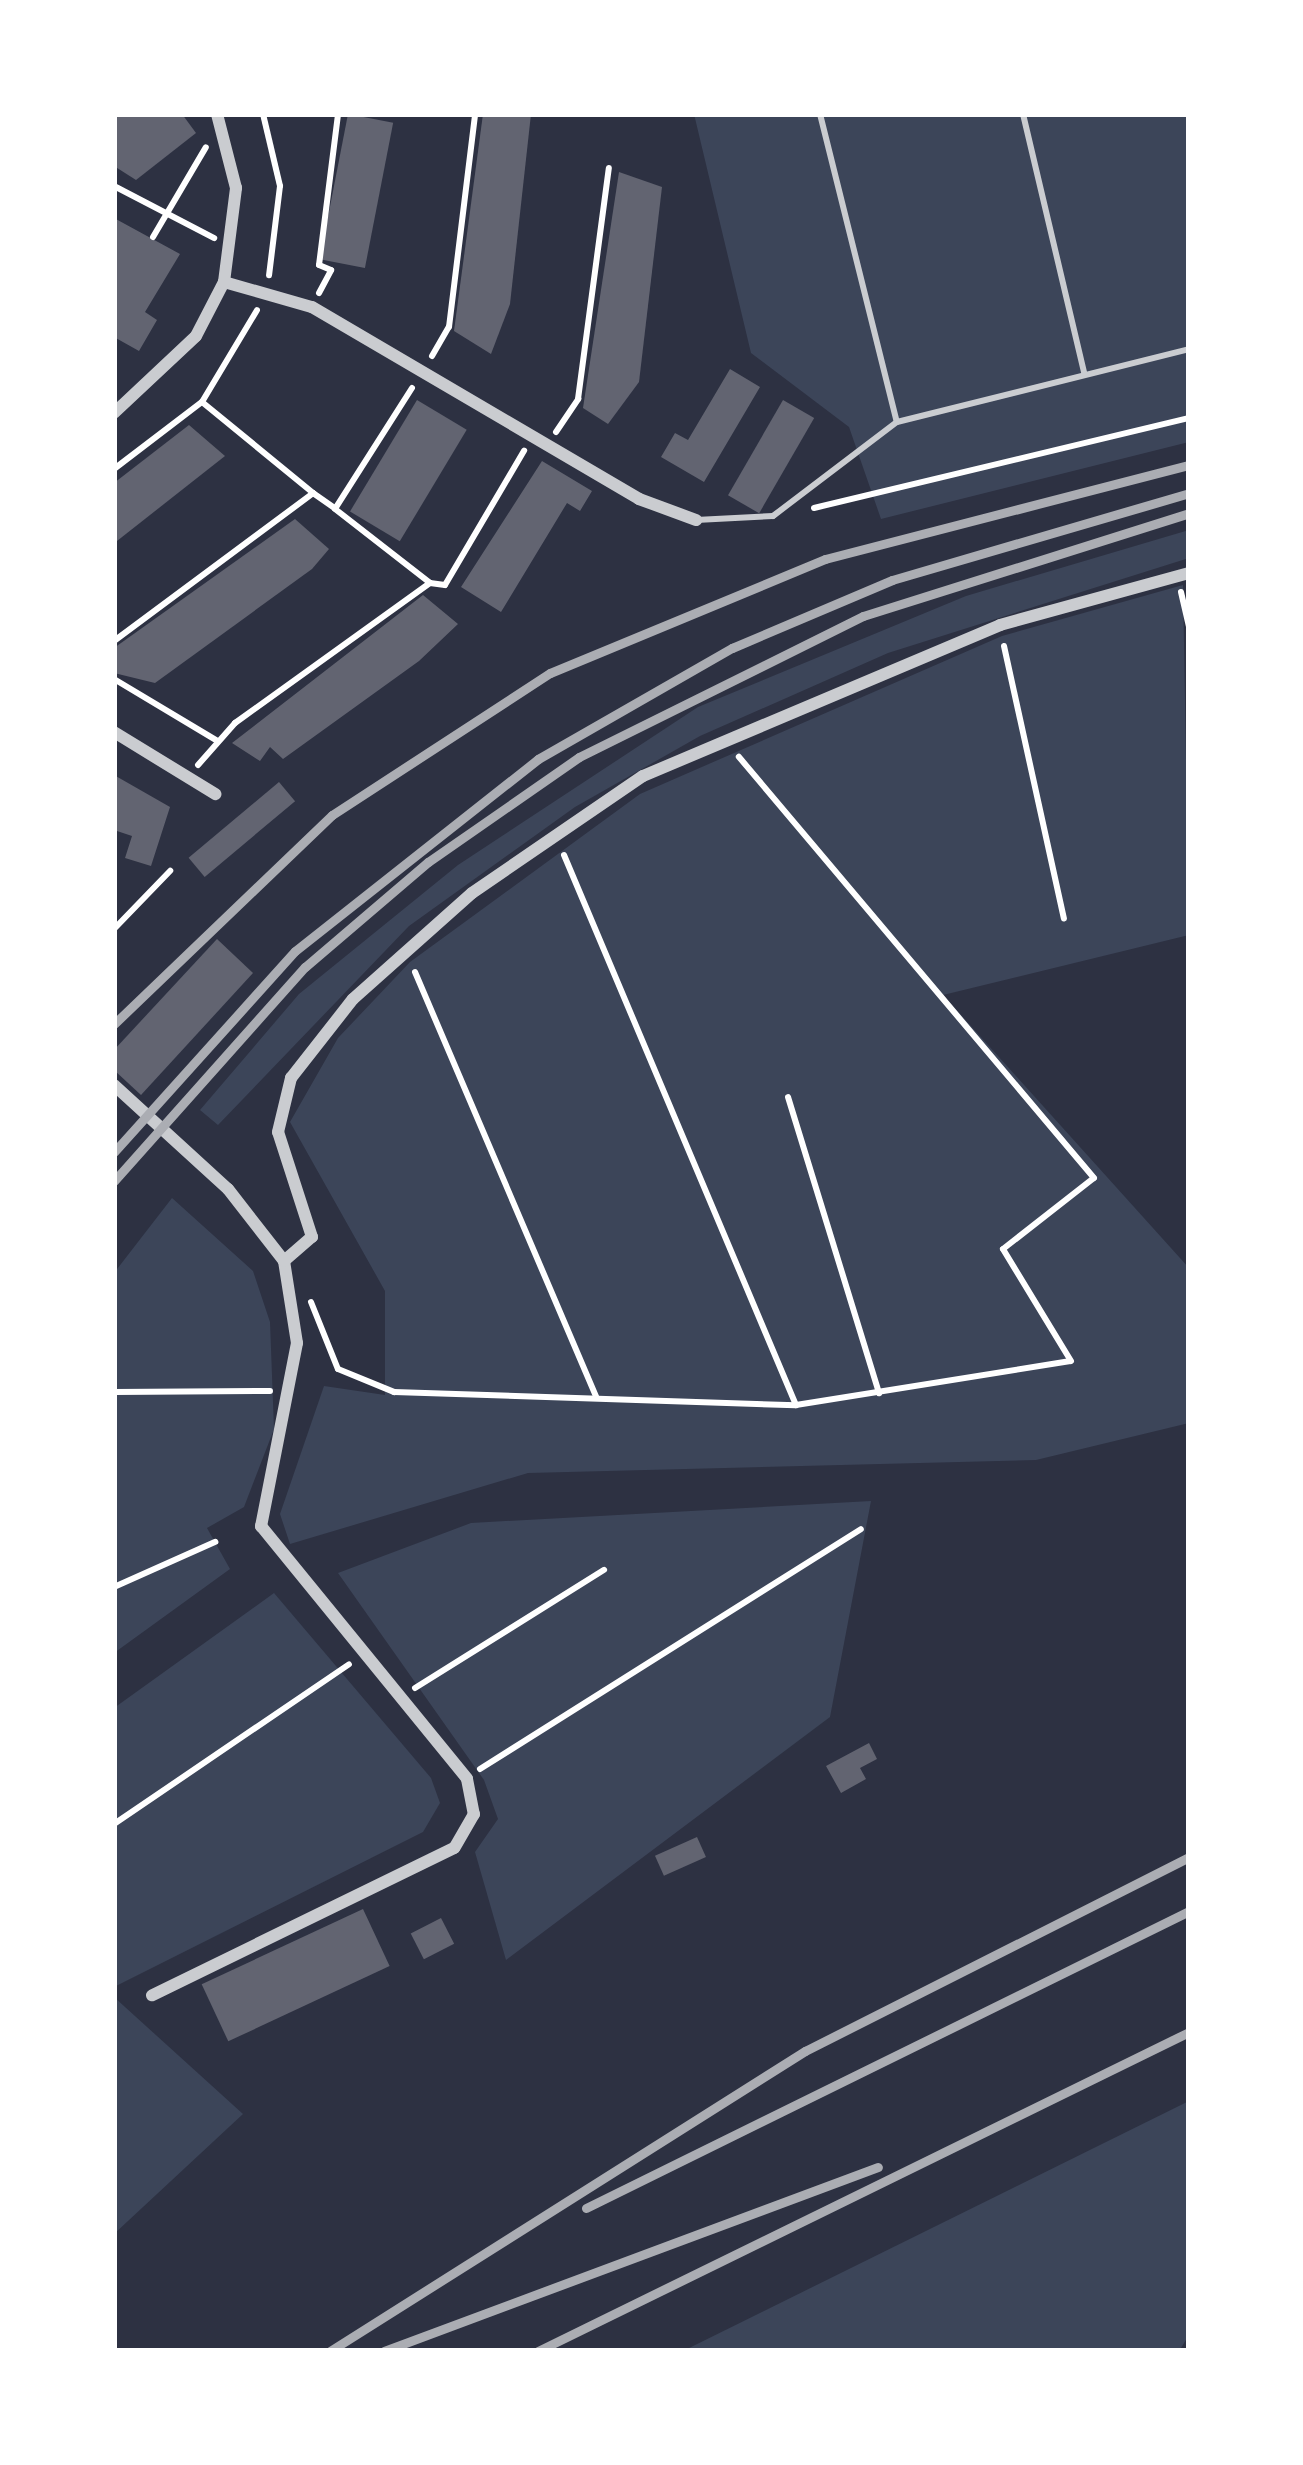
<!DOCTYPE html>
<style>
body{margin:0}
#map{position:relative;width:1303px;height:2465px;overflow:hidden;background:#2d3142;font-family:"Titillium Web",sans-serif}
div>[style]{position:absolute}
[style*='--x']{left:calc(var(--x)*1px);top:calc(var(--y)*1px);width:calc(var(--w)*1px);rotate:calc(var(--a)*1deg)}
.green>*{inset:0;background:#3c4559}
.building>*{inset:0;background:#626471;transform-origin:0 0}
.path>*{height:6px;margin:-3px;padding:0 3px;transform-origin:3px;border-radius:3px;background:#fff}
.service>*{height:6px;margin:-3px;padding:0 3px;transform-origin:3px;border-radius:3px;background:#caccd0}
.minor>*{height:12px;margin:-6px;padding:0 6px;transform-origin:6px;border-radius:6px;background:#caccd0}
.rail>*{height:9px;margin:-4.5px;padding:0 4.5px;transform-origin:4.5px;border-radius:4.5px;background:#abadb3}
span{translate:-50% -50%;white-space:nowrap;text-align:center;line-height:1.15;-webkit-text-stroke:12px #fff;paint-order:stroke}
.frame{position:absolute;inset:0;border:117px solid #fff;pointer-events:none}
</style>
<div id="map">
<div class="green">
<i style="clip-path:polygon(694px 114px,1189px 114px,1189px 442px,881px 519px,849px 427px,751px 353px)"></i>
<i style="clip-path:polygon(1189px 530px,1189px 558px,888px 653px,700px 736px,575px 807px,409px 926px,218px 1125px,200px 1110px,299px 994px,458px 865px,698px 707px,966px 596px)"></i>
<i style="clip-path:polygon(1183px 585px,1189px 935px,943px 995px,1189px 1268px,1189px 1423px,1036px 1460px,528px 1473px,290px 1544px,280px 1514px,324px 1386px,385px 1395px,385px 1291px,290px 1122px,338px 1038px,410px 962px,640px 794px,1002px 636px)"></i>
<i style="clip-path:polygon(172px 1198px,253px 1271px,270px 1322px,274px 1429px,244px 1507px,207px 1528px,230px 1569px,114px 1653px,114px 1273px)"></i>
<i style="clip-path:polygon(871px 1501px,830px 1717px,506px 1960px,475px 1852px,498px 1819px,484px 1780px,338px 1573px,471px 1523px)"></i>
<i style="clip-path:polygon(274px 1593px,431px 1778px,440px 1803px,423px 1832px,114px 1987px,114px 1708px)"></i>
<i style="clip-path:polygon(114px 1997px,243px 2114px,114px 2234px)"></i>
<i style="clip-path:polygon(1189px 2101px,1189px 2335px,1179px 2351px,683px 2351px)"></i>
</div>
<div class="building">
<i style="clip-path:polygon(114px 114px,182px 114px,196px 133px,136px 180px,114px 166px)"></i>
<i style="left:348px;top:114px;width:46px;height:148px;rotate:11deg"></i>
<i style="clip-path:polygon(483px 114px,531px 114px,510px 304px,491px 354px,454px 331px)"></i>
<i style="clip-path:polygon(619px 172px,662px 187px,639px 382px,608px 424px,583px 408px)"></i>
<i style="clip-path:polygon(114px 218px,180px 254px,145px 312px,157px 320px,139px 351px,114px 337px)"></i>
<i style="clip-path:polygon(730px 369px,760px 387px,704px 482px,661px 457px,675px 433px,688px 440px)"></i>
<i style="left:417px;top:400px;width:58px;height:130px;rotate:31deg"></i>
<i style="left:783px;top:400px;width:36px;height:110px;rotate:30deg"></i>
<i style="clip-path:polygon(189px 425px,225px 456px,117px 541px,114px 483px)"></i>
<i style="clip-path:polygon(542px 461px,592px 491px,580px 511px,567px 503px,501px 612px,461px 587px)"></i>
<i style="clip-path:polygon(295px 519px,329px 549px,312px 569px,155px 683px,114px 673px,114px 648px)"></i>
<i style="clip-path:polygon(423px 595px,458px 624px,419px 661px,283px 759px,270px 747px,260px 761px,232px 743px)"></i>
<i style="clip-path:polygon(114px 775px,170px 807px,151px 866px,125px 858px,132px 836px,114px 830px)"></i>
<i style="left:279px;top:782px;width:25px;height:118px;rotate:50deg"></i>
<i style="clip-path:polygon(217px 939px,253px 973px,141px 1095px,114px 1070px,114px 1050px)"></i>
<i style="clip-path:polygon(869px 1743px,877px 1759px,860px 1768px,866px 1779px,841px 1793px,826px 1766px)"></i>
<i style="left:697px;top:1837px;width:22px;height:46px;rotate:66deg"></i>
<i style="left:363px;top:1909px;width:63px;height:178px;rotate:65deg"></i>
<i style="left:441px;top:1918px;width:29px;height:34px;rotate:63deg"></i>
</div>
<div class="path">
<i style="--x:263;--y:114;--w:74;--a:76.7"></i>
<i style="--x:280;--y:186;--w:90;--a:97"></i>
<i style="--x:114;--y:186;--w:113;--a:27.5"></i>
<i style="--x:153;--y:237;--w:104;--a:-59.5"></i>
<i style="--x:319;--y:293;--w:26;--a:-62"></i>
<i style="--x:331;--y:270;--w:13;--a:-157"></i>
<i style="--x:319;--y:265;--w:152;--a:-82.8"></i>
<i style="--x:432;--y:356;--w:34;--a:-60"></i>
<i style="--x:449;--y:327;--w:215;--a:-83"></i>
<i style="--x:412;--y:388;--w:143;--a:122.5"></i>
<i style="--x:335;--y:509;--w:120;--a:37.9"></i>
<i style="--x:202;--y:402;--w:144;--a:39.3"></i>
<i style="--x:556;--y:432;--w:40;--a:-56"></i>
<i style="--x:578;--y:399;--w:233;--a:-82.4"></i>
<i style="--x:114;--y:469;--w:111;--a:-37.3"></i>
<i style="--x:202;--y:402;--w:107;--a:-59.1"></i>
<i style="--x:814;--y:508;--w:386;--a:-13.5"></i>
<i style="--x:1181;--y:592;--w:36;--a:77"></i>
<i style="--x:114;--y:641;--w:248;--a:-36.6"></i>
<i style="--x:313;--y:493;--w:28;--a:35"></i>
<i style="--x:1004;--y:646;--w:279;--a:77.6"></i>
<i style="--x:114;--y:679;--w:119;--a:30.9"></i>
<i style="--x:198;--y:765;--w:56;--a:-48.6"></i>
<i style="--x:235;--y:723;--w:240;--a:-35.7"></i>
<i style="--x:430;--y:583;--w:15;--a:8"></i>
<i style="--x:445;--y:585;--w:156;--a:-59.5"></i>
<i style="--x:564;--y:855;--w:597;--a:67.13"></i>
<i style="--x:114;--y:929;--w:81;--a:-46"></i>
<i style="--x:415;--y:972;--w:463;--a:66.9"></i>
<i style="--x:788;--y:1097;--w:310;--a:72.9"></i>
<i style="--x:311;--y:1302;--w:72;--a:68.1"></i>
<i style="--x:338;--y:1369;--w:61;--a:22.3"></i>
<i style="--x:394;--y:1392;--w:402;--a:1.9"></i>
<i style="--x:796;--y:1405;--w:278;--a:-9.1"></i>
<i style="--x:1071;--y:1361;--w:131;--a:-121.3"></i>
<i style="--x:1003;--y:1249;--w:115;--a:-38"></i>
<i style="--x:1094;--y:1178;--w:551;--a:-130.14"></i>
<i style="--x:114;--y:1392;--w:156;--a:-0.4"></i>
<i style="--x:114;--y:1587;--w:111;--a:-24"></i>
<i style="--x:415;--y:1688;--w:223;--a:-32"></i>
<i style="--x:480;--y:1769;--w:450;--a:-32.2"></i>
<i style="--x:114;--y:1824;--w:284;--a:-34.2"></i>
</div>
<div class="service">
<i style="--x:820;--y:114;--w:317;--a:76"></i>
<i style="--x:1023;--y:114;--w:266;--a:76.7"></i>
<i style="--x:696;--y:520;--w:77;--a:-3"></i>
<i style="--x:773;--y:516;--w:156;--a:-37.2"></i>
<i style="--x:897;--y:422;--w:301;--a:-14"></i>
</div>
<div class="minor">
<i style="--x:224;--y:282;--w:91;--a:15.9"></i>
<i style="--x:312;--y:307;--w:379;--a:30.4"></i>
<i style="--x:639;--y:499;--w:61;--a:20.2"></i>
<i style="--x:114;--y:413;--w:112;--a:-43.2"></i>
<i style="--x:196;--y:336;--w:61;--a:-62.6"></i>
<i style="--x:224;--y:282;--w:95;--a:-82.7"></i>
<i style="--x:236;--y:188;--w:76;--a:-104.4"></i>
<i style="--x:114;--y:732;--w:119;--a:31.5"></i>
<i style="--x:114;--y:1085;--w:154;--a:42.4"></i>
<i style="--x:228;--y:1189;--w:91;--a:52.1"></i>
<i style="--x:284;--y:1261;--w:83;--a:81"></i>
<i style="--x:297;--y:1343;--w:187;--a:101.1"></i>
<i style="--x:261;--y:1526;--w:326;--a:50.8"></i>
<i style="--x:467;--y:1779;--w:36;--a:79"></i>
<i style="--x:474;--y:1814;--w:39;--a:120"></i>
<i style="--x:454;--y:1848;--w:336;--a:154"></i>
<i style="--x:284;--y:1261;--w:37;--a:-41"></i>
<i style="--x:312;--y:1237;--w:110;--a:-107.9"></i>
<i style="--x:278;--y:1132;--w:56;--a:-76.5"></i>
<i style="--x:291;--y:1078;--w:100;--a:-51.9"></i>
<i style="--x:353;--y:999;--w:159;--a:-41.7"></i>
<i style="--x:472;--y:893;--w:207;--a:-34.4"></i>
<i style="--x:643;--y:776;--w:388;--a:-22.9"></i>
<i style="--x:1000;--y:625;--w:196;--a:-15.4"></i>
</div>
<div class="rail">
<i style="--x:114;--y:1024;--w:302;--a:-43.8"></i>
<i style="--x:332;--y:815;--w:260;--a:-33.1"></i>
<i style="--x:550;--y:673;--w:298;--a:-22.5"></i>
<i style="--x:825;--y:559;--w:376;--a:-14.5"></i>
<i style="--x:114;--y:1152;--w:270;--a:-48"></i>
<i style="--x:295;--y:951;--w:310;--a:-38.3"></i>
<i style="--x:538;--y:759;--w:224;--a:-29.8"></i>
<i style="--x:732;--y:648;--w:174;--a:-23"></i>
<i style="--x:892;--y:580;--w:309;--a:-16.3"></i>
<i style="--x:114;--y:1181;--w:287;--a:-48.3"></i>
<i style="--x:305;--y:967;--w:162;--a:-40.5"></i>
<i style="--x:428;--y:862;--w:184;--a:-34.8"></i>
<i style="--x:579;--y:757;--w:317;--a:-26.4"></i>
<i style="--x:863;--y:616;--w:342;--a:-17.5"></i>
<i style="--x:586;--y:2208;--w:672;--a:-26.22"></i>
<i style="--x:330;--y:2351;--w:562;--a:-32.28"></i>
<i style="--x:805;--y:2051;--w:430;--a:-26.8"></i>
<i style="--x:384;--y:2351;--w:527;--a:-20.43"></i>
<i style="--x:538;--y:2351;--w:725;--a:-26.11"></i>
</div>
<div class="frame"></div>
</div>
